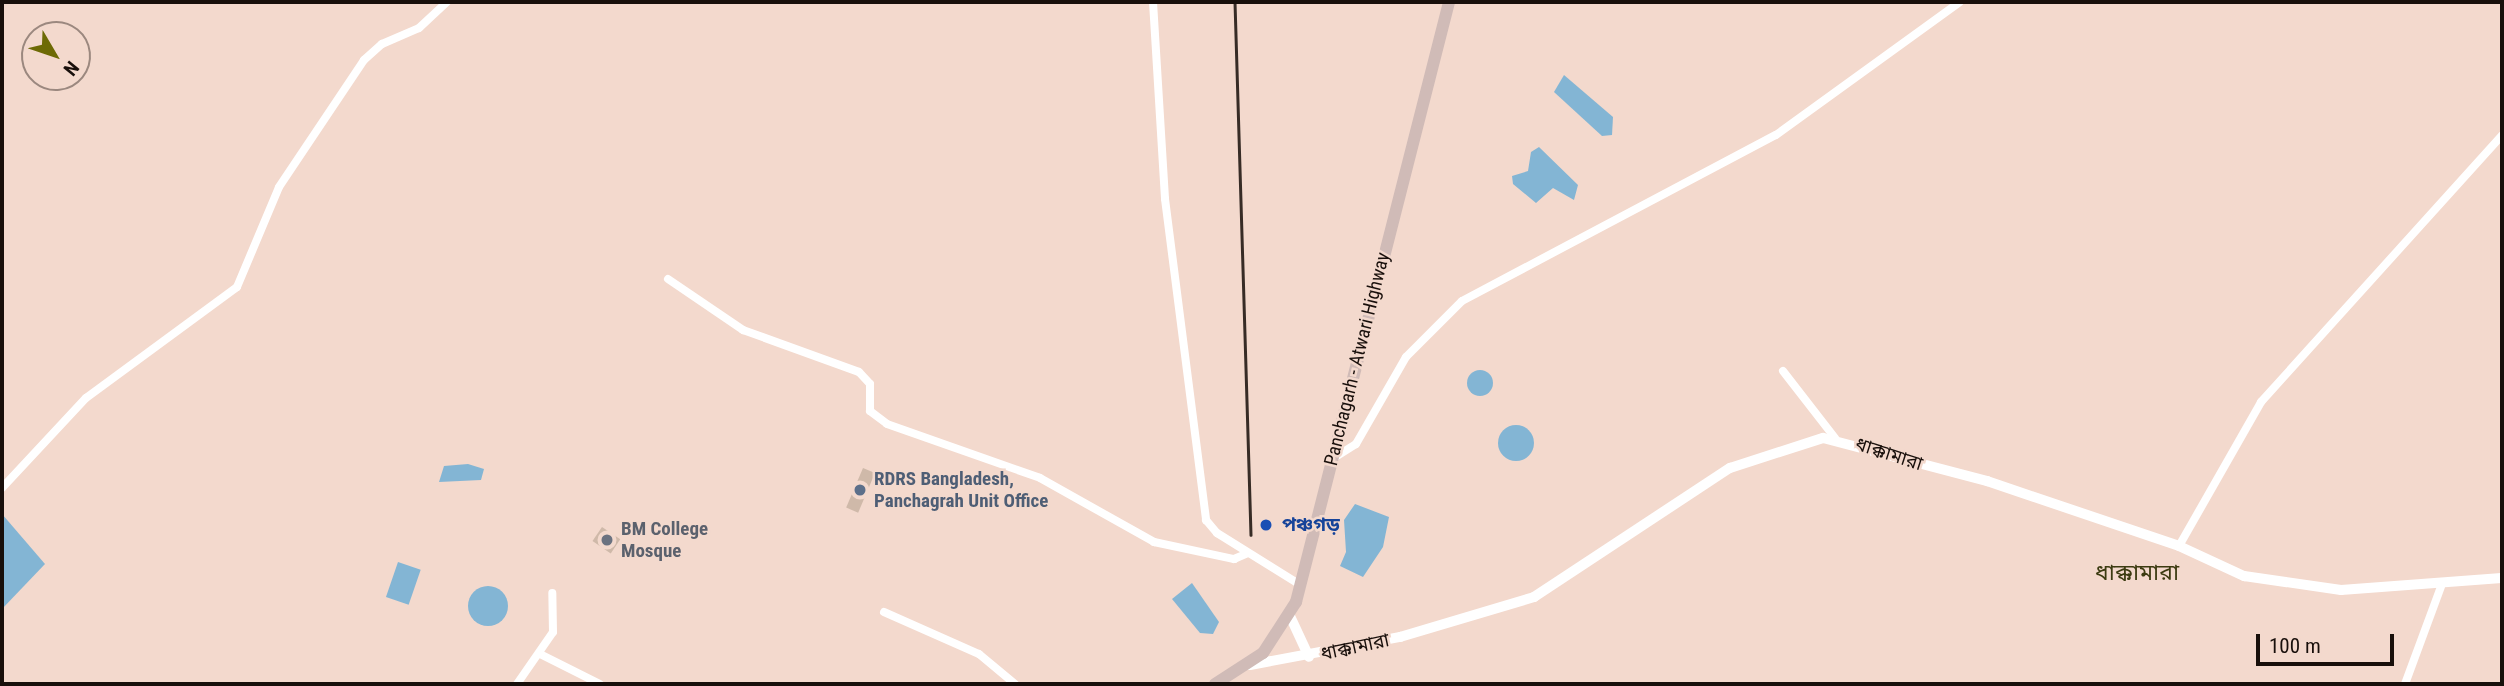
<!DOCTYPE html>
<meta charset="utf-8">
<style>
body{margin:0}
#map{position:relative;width:2504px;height:686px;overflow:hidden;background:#f3d9cd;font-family:"Roboto Condensed","Noto Sans Bengali",sans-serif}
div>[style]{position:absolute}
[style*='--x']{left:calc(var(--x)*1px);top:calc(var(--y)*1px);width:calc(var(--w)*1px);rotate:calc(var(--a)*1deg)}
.water>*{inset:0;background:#83b5d4;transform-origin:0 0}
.round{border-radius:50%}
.building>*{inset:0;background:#cfb9a9;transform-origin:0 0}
.minor>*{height:8px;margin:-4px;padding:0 4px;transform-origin:4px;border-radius:4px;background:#fff}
.tertiary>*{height:10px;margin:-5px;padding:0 5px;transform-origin:5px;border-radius:5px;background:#fff}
.secondary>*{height:12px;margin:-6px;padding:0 6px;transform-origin:6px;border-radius:6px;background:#d0bbb7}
.rail>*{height:2.5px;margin:-1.25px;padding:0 1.25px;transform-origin:1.25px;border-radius:1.25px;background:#372c26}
.dots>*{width:19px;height:19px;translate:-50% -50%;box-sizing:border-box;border:4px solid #f3d9cd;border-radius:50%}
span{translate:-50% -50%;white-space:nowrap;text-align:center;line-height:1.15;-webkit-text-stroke:5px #f3d9cd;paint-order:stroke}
.street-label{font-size:19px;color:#180f0b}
.service-label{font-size:19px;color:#4e5e75;font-weight:700}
.left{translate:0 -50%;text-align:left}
.transit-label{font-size:19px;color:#164399;font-weight:700}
.worship-label{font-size:19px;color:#5b616d;font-weight:700}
.quarter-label{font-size:23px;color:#3c3b11}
.frame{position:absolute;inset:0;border:4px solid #180f0b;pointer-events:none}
.north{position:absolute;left:21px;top:21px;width:70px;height:70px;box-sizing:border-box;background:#f3d9cd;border:2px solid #9b887f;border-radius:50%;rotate:129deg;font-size:19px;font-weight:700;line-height:28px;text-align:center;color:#180f0b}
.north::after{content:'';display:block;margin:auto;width:24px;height:32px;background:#6d6a05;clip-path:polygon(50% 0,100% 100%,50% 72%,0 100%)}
.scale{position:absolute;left:2256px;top:634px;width:138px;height:32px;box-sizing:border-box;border:4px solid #180f0b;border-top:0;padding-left:9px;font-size:21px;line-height:24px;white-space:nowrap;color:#180f0b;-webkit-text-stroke:5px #f3d9cd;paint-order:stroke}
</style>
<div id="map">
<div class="water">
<i style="clip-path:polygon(1564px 75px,1613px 117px,1612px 135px,1602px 136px,1554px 92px)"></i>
<i style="clip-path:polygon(1539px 147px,1578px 185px,1574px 200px,1553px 188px,1536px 203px,1513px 184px,1512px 176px,1528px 171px,1531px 152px)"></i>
<i class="round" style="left:1467px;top:370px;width:26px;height:26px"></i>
<i class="round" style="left:1498px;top:425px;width:36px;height:36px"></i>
<i style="clip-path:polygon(468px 464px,484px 469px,481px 480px,439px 482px,444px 466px)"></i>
<i style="clip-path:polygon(1355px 504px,1389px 517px,1383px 547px,1363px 577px,1340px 566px,1346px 552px,1344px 520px)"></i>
<i style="clip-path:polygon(2px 514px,45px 564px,2px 609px)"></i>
<i style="left:398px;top:562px;width:24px;height:37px;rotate:19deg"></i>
<i style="clip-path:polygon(1192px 583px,1219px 622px,1213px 634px,1200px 633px,1172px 599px)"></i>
<i class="round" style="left:468px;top:586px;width:40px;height:40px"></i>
</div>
<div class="building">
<i style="left:863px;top:468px;width:13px;height:43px;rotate:23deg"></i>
<i style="left:602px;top:527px;width:22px;height:17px;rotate:34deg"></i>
</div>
<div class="minor">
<i style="--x:1153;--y:2;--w:197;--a:86.5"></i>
<i style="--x:1165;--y:199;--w:324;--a:82.7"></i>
<i style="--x:1206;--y:520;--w:17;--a:50"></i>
<i style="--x:1217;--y:533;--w:100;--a:31.9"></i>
<i style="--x:668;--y:279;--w:91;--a:34.2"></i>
<i style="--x:743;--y:330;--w:123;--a:19.9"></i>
<i style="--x:859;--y:372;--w:16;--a:47"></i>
<i style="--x:870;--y:384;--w:27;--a:90"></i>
<i style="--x:870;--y:411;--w:21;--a:37"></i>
<i style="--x:887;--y:424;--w:162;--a:19.4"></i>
<i style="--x:1040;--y:478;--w:131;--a:29.3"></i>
<i style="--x:1154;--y:542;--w:82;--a:12"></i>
<i style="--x:1234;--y:559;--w:15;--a:-23"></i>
<i style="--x:1783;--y:371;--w:85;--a:52.2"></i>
<i style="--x:1332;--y:459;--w:28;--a:-32"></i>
<i style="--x:1356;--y:444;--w:100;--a:-60.1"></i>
<i style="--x:1406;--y:357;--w:79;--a:-45"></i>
<i style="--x:1462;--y:301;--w:355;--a:-27.9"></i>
<i style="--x:1776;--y:135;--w:227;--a:-35.9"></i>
<i style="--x:2;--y:488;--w:123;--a:-47"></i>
<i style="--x:86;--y:398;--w:187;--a:-36.3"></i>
<i style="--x:237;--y:287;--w:108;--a:-67.2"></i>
<i style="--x:279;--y:187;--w:153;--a:-56.2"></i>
<i style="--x:364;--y:60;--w:24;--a:-42"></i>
<i style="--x:382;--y:44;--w:40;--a:-23.4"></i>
<i style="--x:419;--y:28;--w:38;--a:-43"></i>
<i style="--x:2179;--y:546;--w:166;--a:-60.3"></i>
<i style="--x:2261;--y:402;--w:360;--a:-47.9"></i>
<i style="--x:884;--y:612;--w:104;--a:23.9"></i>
<i style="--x:979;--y:654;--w:47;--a:39.8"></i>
<i style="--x:540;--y:654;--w:67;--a:26.6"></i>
<i style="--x:517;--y:684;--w:63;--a:-55.3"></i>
<i style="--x:553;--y:632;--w:39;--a:-91"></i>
<i style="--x:2405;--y:684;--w:107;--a:-69.7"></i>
</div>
<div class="tertiary">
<i style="--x:1290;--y:616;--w:45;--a:65.1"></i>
<i style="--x:1250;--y:665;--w:153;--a:-10.6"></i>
<i style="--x:1400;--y:637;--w:140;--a:-16.6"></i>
<i style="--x:1534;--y:597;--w:235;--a:-33.4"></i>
<i style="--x:1730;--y:468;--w:98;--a:-17.9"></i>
<i style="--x:1823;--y:438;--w:170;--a:14.7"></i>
<i style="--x:1987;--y:481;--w:203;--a:18.7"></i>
<i style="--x:2179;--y:546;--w:72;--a:24.8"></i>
<i style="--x:2244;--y:576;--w:98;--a:8.2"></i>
<i style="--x:2341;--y:590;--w:161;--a:-4.3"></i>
</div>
<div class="secondary">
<i style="--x:1215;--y:684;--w:57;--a:-32.9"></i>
<i style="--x:1263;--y:653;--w:61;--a:-57.1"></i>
<i style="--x:1296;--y:602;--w:619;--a:-75.69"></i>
</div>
<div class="rail">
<i style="--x:1235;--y:2;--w:533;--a:88.28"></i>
</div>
<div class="dots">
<i style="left:860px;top:490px;background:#5c6f8a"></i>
<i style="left:1266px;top:525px;background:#1a4fb4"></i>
<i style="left:607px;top:540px;background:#6b7280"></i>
</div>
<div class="street-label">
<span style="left:1357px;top:359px;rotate:-76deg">Panchagarh - Atwari Highway</span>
<span style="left:1889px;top:454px;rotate:18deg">ধাক্কামারা</span>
<span style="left:1355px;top:647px;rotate:-12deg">ধাক্কামারা</span>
</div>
<div class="service-label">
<span class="left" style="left:874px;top:490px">RDRS Bangladesh,<br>Panchagrah Unit Office</span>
</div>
<div class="transit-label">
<span class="left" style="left:1282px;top:525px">পঞ্চগড়</span>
</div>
<div class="worship-label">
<span class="left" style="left:621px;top:540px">BM College<br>Mosque</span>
</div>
<div class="quarter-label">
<span style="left:2137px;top:573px">ধাক্কামারা</span>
</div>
<div class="frame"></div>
<div class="north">N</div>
<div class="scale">100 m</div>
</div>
